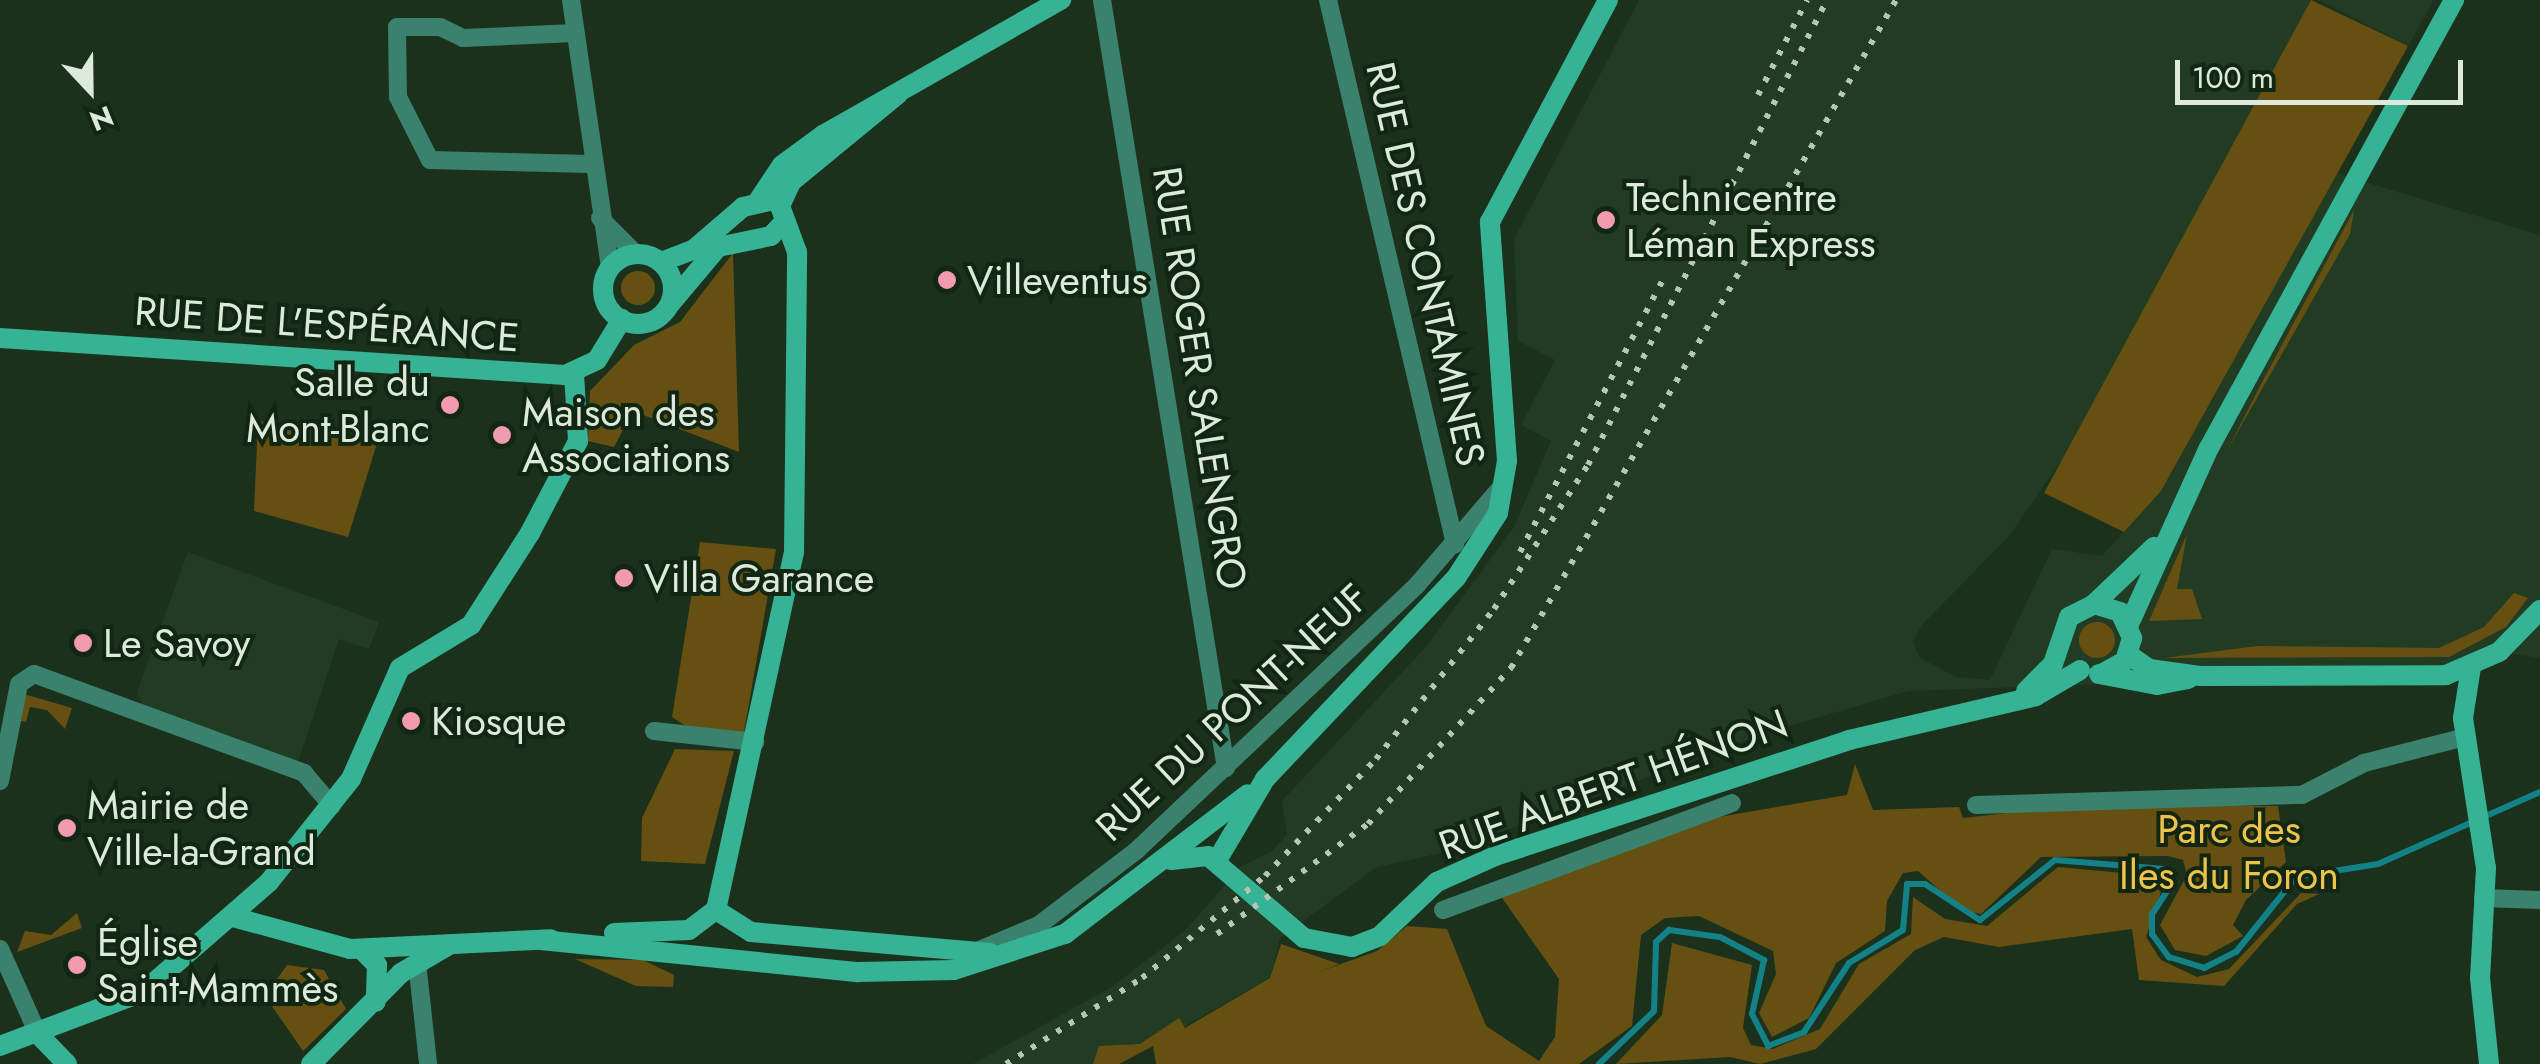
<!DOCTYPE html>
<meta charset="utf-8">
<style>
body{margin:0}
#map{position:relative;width:2540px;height:1064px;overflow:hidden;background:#1c311c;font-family:Jost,sans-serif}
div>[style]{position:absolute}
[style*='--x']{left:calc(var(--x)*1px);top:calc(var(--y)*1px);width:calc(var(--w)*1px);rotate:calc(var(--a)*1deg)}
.built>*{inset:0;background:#213c22}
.green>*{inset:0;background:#655011}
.round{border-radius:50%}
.stream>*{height:6px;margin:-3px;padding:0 3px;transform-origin:3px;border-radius:3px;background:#138288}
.street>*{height:18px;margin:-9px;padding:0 9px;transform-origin:9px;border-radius:9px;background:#3b826e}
.secondary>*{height:20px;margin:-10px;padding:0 10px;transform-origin:10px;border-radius:10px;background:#35b394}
.secondary>.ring{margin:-10px;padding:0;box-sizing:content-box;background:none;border:20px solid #35b394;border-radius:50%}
.rail>*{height:6px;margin-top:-3px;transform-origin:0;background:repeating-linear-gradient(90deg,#b6c5b6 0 5px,transparent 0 15px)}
.dots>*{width:28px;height:28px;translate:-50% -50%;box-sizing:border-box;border:5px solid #122713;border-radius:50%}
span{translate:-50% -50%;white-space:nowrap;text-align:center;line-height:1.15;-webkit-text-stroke:8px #122713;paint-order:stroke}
.poi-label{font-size:40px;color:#dce9db}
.left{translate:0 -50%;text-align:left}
.right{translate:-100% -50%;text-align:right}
.street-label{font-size:40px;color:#dce9db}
.park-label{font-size:40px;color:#eec34b}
.north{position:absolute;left:40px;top:40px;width:100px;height:100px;-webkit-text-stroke:8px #122713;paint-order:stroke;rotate:158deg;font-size:28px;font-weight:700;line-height:40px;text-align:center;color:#dce9db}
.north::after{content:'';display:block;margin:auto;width:35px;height:45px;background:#dce9db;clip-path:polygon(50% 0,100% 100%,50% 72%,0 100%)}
.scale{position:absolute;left:2175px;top:60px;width:288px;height:45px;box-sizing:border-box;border:5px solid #dce9db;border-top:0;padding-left:12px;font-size:30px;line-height:35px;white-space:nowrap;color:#dce9db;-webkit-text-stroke:8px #122713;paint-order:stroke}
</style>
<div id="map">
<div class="built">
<i style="clip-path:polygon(1639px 0,2311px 0,2073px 444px,2009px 536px,1922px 625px,1913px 641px,1919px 657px,1956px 677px,1990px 680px,2052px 549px,2102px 556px,2161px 491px,2335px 173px,2540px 235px,2540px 658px,2500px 652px,2462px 671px,1908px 691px,1765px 733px,1454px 850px,1377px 867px,1280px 938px,1271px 977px,1119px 1064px,973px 1064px,1110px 988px,1186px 930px,1240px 867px,1272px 851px,1287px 835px,1282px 801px,1426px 647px,1514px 527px,1551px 441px,1521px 425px,1555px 360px,1518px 341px,1514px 239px)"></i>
<i style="clip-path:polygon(2319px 0,2434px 0,2408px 46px)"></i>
<i style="clip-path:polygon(188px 552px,379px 622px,369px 649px,339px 639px,298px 762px,143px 705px,137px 692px)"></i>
</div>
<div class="green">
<i style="clip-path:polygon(2311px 0,2408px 46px,2161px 491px,2124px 532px,2044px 493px)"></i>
<i style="clip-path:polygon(2354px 210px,2350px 234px,2228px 449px,2262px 382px)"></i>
<i style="clip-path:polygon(733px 253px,739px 452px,633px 411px,614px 447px,588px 441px,590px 391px,634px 345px,680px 322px)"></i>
<i class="round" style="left:621px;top:271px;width:34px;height:34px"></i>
<i style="clip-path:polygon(258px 421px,378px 440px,348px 537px,254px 511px)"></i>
<i style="clip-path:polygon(2187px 534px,2177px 589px,2192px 589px,2202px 619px,2149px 621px)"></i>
<i style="clip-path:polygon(700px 542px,776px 549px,744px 732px,692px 730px,672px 717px)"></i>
<i style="clip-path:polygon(2514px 593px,2528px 598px,2506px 627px,2449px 657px,2164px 658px,2257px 646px,2439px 648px,2484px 627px)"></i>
<i class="round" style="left:2079px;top:622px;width:36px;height:36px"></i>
<i style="clip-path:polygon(24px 694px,72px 708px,65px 729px,47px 710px,30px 707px,26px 722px,17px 720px)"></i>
<i style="clip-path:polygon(675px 749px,734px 751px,705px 864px,641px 861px,642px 818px)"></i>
<i style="clip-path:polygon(1855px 764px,1873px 810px,1959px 807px,1963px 818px,2086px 804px,2278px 806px,2286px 862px,2246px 900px,2233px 925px,2243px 936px,2206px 956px,2175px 950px,2160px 925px,2187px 875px,2183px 860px,2168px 856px,2041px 857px,1981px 914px,1962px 910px,1918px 871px,1903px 873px,1887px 901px,1885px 931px,1836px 963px,1809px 1018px,1772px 1037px,1759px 1013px,1776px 974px,1773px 951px,1699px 916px,1665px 918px,1641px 935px,1632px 1026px,1579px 1064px,1156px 1064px,1153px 1046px,1119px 1064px,1093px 1064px,1099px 1046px,1140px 1044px,1179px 1018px,1185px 1028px,1270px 978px,1281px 944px,1339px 964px,1316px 973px,1377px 951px,1407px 926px,1447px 929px,1486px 1026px,1539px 1061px,1555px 1037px,1559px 979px,1500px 895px,1713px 818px,1847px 795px)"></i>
<i style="clip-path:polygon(2058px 867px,2166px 877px,2146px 937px,2161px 960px,2197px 977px,2229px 969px,2301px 893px,2319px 894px,2297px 904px,2224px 986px,2139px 980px,2132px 929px,1999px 947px,1944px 937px,1915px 950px,1816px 1049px,1760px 1064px,1730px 1057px,1616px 1064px,1662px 1015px,1672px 943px,1752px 965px,1743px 1028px,1751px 1045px,1773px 1049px,1820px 1029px,1859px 964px,1911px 934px,1913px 897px,1945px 919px,1987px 926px)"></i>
<i style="clip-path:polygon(77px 913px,82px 928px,17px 952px,25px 931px,51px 935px)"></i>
<i style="clip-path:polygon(575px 959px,643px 960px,674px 975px,673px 987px,636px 986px)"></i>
<i style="clip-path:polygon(287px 965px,324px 970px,346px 1009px,303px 1051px,265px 996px)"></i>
</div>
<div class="stream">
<i style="--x:1599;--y:1064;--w:76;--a:-43.9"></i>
<i style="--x:1654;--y:1011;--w:69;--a:-88.3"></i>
<i style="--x:1656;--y:942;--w:18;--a:-43"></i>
<i style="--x:1669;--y:930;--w:51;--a:7.8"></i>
<i style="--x:1720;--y:937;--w:50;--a:27.6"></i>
<i style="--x:1764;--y:960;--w:55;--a:102.5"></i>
<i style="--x:1752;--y:1014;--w:36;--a:63"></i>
<i style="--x:1768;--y:1046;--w:39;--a:-21"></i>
<i style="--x:1804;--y:1032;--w:82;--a:-56.9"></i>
<i style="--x:1849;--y:963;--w:63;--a:-31.4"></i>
<i style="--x:1903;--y:930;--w:46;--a:-85"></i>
<i style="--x:1907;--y:884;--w:18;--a:0"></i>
<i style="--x:1925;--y:884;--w:66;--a:33.2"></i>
<i style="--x:1980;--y:920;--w:96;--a:-38.7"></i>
<i style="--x:2055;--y:860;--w:110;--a:4.7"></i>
<i style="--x:2165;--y:869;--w:15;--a:58"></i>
<i style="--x:2173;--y:882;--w:38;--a:123"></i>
<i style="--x:2152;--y:914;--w:20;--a:90"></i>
<i style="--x:2152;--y:934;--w:29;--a:54"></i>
<i style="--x:2169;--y:957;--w:37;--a:17"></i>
<i style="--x:2204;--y:968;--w:36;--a:-27"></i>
<i style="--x:2236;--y:952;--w:96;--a:-51.3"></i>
<i style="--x:2296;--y:877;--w:83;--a:-9"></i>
<i style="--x:2378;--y:864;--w:177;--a:-24"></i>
</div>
<div class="street">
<i style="--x:571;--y:0;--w:271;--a:81.7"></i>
<i style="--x:1102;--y:0;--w:778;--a:80.83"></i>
<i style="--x:1328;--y:0;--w:559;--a:76.86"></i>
<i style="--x:574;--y:33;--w:111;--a:177.4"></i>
<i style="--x:463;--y:38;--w:25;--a:-154"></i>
<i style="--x:440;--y:27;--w:43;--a:180"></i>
<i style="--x:397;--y:27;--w:70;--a:89.2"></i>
<i style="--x:398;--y:97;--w:71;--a:63.1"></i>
<i style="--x:430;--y:160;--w:160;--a:1.4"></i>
<i style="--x:600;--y:218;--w:51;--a:45"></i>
<i style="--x:654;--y:731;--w:102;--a:6.2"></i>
<i style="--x:0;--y:781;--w:99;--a:-78.9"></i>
<i style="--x:19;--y:684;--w:18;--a:-34"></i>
<i style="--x:34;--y:674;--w:288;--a:20.1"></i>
<i style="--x:304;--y:773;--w:43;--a:49.7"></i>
<i style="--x:1976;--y:805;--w:326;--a:-1.8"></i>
<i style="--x:2302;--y:795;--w:70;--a:-27.3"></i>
<i style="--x:2364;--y:763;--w:104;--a:-14.4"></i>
<i style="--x:2483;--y:898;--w:57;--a:2"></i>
<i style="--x:1443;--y:910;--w:308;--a:-20.3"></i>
<i style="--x:0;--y:949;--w:93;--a:65.9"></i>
<i style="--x:972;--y:953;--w:73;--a:-22.7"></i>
<i style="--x:1039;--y:925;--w:123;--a:-37.4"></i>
<i style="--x:1137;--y:850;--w:386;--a:-43.4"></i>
<i style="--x:1417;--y:585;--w:132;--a:-49.3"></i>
<i style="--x:417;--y:962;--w:103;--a:83.8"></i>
</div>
<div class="secondary">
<i style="--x:758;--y:201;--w:43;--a:-56.3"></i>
<i style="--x:782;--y:165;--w:51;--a:-36.2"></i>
<i style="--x:823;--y:135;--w:274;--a:-29.6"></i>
<i class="ring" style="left:603px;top:254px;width:50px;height:50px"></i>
<i style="--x:661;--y:262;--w:34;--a:-21"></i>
<i style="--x:693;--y:250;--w:66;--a:-40.7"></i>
<i style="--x:743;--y:207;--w:27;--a:-13"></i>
<i style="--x:671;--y:303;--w:73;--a:-50"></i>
<i style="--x:718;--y:247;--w:54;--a:-11.7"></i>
<i style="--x:771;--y:236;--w:19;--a:-47"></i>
<i style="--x:0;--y:338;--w:566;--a:3.75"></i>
<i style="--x:565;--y:375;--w:35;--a:-25"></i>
<i style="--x:597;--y:360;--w:48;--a:-58.6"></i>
<i style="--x:2094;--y:604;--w:83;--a:-43.5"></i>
<i style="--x:2129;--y:624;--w:193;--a:-65.6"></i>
<i style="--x:2209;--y:448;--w:511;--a:-61.33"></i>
<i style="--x:2129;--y:655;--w:24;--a:35"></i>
<i style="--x:2149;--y:669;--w:51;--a:7.8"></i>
<i style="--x:2200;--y:676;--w:246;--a:-0.2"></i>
<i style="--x:2446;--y:675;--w:58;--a:-23.5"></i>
<i style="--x:2499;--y:652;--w:59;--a:-45.7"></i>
<i style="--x:2471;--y:667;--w:52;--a:98.9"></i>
<i style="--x:2463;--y:718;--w:152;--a:81.3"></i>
<i style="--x:2486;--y:868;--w:110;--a:93.1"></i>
<i style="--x:2480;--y:978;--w:86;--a:84"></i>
<i style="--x:2099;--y:674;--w:59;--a:10.7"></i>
<i style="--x:2157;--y:685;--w:32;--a:-11"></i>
<i style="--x:2026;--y:691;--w:38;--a:-45"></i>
<i style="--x:2053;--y:664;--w:50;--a:-71.2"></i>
<i style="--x:2069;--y:617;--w:28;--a:-27"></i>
<i style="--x:2094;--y:604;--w:27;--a:17"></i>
<i style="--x:2120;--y:612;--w:29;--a:65"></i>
<i style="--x:2132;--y:638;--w:24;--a:107"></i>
<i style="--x:2125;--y:661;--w:26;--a:151"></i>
<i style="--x:1171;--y:860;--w:37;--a:-6"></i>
<i style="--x:1208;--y:856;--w:126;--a:40.5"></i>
<i style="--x:1304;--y:938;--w:49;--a:10.6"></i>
<i style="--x:1352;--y:947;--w:30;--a:-21"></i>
<i style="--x:1380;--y:936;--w:79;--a:-43.5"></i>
<i style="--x:1437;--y:882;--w:64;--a:-24.1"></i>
<i style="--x:1495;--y:856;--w:373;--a:-18.1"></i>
<i style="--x:1849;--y:740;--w:192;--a:-13.2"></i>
<i style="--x:2036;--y:696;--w:51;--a:-30.6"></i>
<i style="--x:1216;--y:862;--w:96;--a:-59.4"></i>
<i style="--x:1265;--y:779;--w:277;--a:-46.5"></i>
<i style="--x:1456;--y:578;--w:77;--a:-57.1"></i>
<i style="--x:1498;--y:513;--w:53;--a:-80.2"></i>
<i style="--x:1507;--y:461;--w:240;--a:-94.1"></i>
<i style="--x:1490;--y:222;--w:251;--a:-62"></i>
<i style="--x:716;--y:910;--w:366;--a:-77.7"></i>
<i style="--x:794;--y:552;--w:300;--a:-89.4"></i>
<i style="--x:797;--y:252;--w:49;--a:-110.3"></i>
<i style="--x:780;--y:206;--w:26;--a:-65"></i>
<i style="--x:791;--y:182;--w:139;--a:-39.4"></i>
<i style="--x:716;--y:910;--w:41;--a:32.2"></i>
<i style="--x:751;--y:932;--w:240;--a:5"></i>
<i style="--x:233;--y:917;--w:121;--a:15.3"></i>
<i style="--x:350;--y:949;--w:201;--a:-2.8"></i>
<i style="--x:614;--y:933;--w:75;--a:-2.3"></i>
<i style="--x:689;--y:930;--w:34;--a:-37"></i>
<i style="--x:541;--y:940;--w:319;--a:5.8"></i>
<i style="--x:858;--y:972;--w:96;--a:-1.2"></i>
<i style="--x:954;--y:970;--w:117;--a:-18"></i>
<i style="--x:1065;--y:934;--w:230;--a:-37.4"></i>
<i style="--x:361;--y:949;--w:23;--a:45"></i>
<i style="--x:377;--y:965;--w:37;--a:92"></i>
<i style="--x:38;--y:1034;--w:42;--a:46"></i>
<i style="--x:0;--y:1046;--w:153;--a:-20.7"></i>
<i style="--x:143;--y:992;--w:167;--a:-41.1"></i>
<i style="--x:269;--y:882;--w:132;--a:-51.5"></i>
<i style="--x:351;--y:779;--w:121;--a:-66.2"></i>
<i style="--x:400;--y:668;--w:83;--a:-31.2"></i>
<i style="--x:471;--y:625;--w:109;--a:-57.3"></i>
<i style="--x:530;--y:533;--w:104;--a:-62.4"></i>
<i style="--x:578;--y:441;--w:68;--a:-93.4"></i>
<i style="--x:311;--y:1064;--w:128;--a:-45.3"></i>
<i style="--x:401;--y:973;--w:56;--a:-30.3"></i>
</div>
<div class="rail">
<i style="--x:1758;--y:95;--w:107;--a:-62.7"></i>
<i style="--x:1520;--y:552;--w:305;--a:-62.3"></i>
<i style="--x:1217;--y:934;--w:187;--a:-36.1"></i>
<i style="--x:1368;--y:824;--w:212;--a:-47.5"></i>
<i style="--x:1511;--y:668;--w:771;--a:-60.04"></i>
<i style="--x:1006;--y:1064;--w:161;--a:-32.3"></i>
<i style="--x:1142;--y:978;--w:160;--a:-39.7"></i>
<i style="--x:1265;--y:876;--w:161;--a:-46.5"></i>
<i style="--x:1376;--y:759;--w:191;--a:-51.8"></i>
<i style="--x:1494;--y:609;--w:172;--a:-56.9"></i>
<i style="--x:1588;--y:465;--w:523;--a:-62.8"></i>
</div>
<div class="dots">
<i style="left:1606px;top:220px;background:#f29aaf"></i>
<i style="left:947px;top:280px;background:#f29aaf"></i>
<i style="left:450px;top:405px;background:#f29aaf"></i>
<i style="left:502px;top:435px;background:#f29aaf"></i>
<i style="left:624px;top:578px;background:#f29aaf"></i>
<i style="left:83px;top:643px;background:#f29aaf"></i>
<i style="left:411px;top:721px;background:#f29aaf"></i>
<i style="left:67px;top:828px;background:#f29aaf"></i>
<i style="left:77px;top:965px;background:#f29aaf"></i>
</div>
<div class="poi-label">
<span class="left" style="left:1626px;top:220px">Technicentre<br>Léman Express</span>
<span class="left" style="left:967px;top:280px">Villeventus</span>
<span class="right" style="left:430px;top:405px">Salle du<br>Mont-Blanc</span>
<span class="left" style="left:522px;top:435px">Maison des<br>Associations</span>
<span class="left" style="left:644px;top:578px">Villa Garance</span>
<span class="left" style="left:103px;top:643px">Le Savoy</span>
<span class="left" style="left:431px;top:721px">Kiosque</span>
<span class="left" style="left:87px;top:828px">Mairie de<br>Ville-la-Grand</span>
<span class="left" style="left:97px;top:965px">Église<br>Saint-Mammès</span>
</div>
<div class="street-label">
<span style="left:1426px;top:264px;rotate:77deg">RUE DES CONTAMINES</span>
<span style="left:327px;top:324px;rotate:4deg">RUE DE L'ESPÉRANCE</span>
<span style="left:1200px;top:378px;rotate:81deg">RUE ROGER SALENGRO</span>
<span style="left:1232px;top:712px;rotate:-43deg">RUE DU PONT-NEUF</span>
<span style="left:1613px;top:784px;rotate:-20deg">RUE ALBERT HÉNON</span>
</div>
<div class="park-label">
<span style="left:2229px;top:852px">Parc des<br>Iles du Foron</span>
</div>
<div class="north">N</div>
<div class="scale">100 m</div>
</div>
